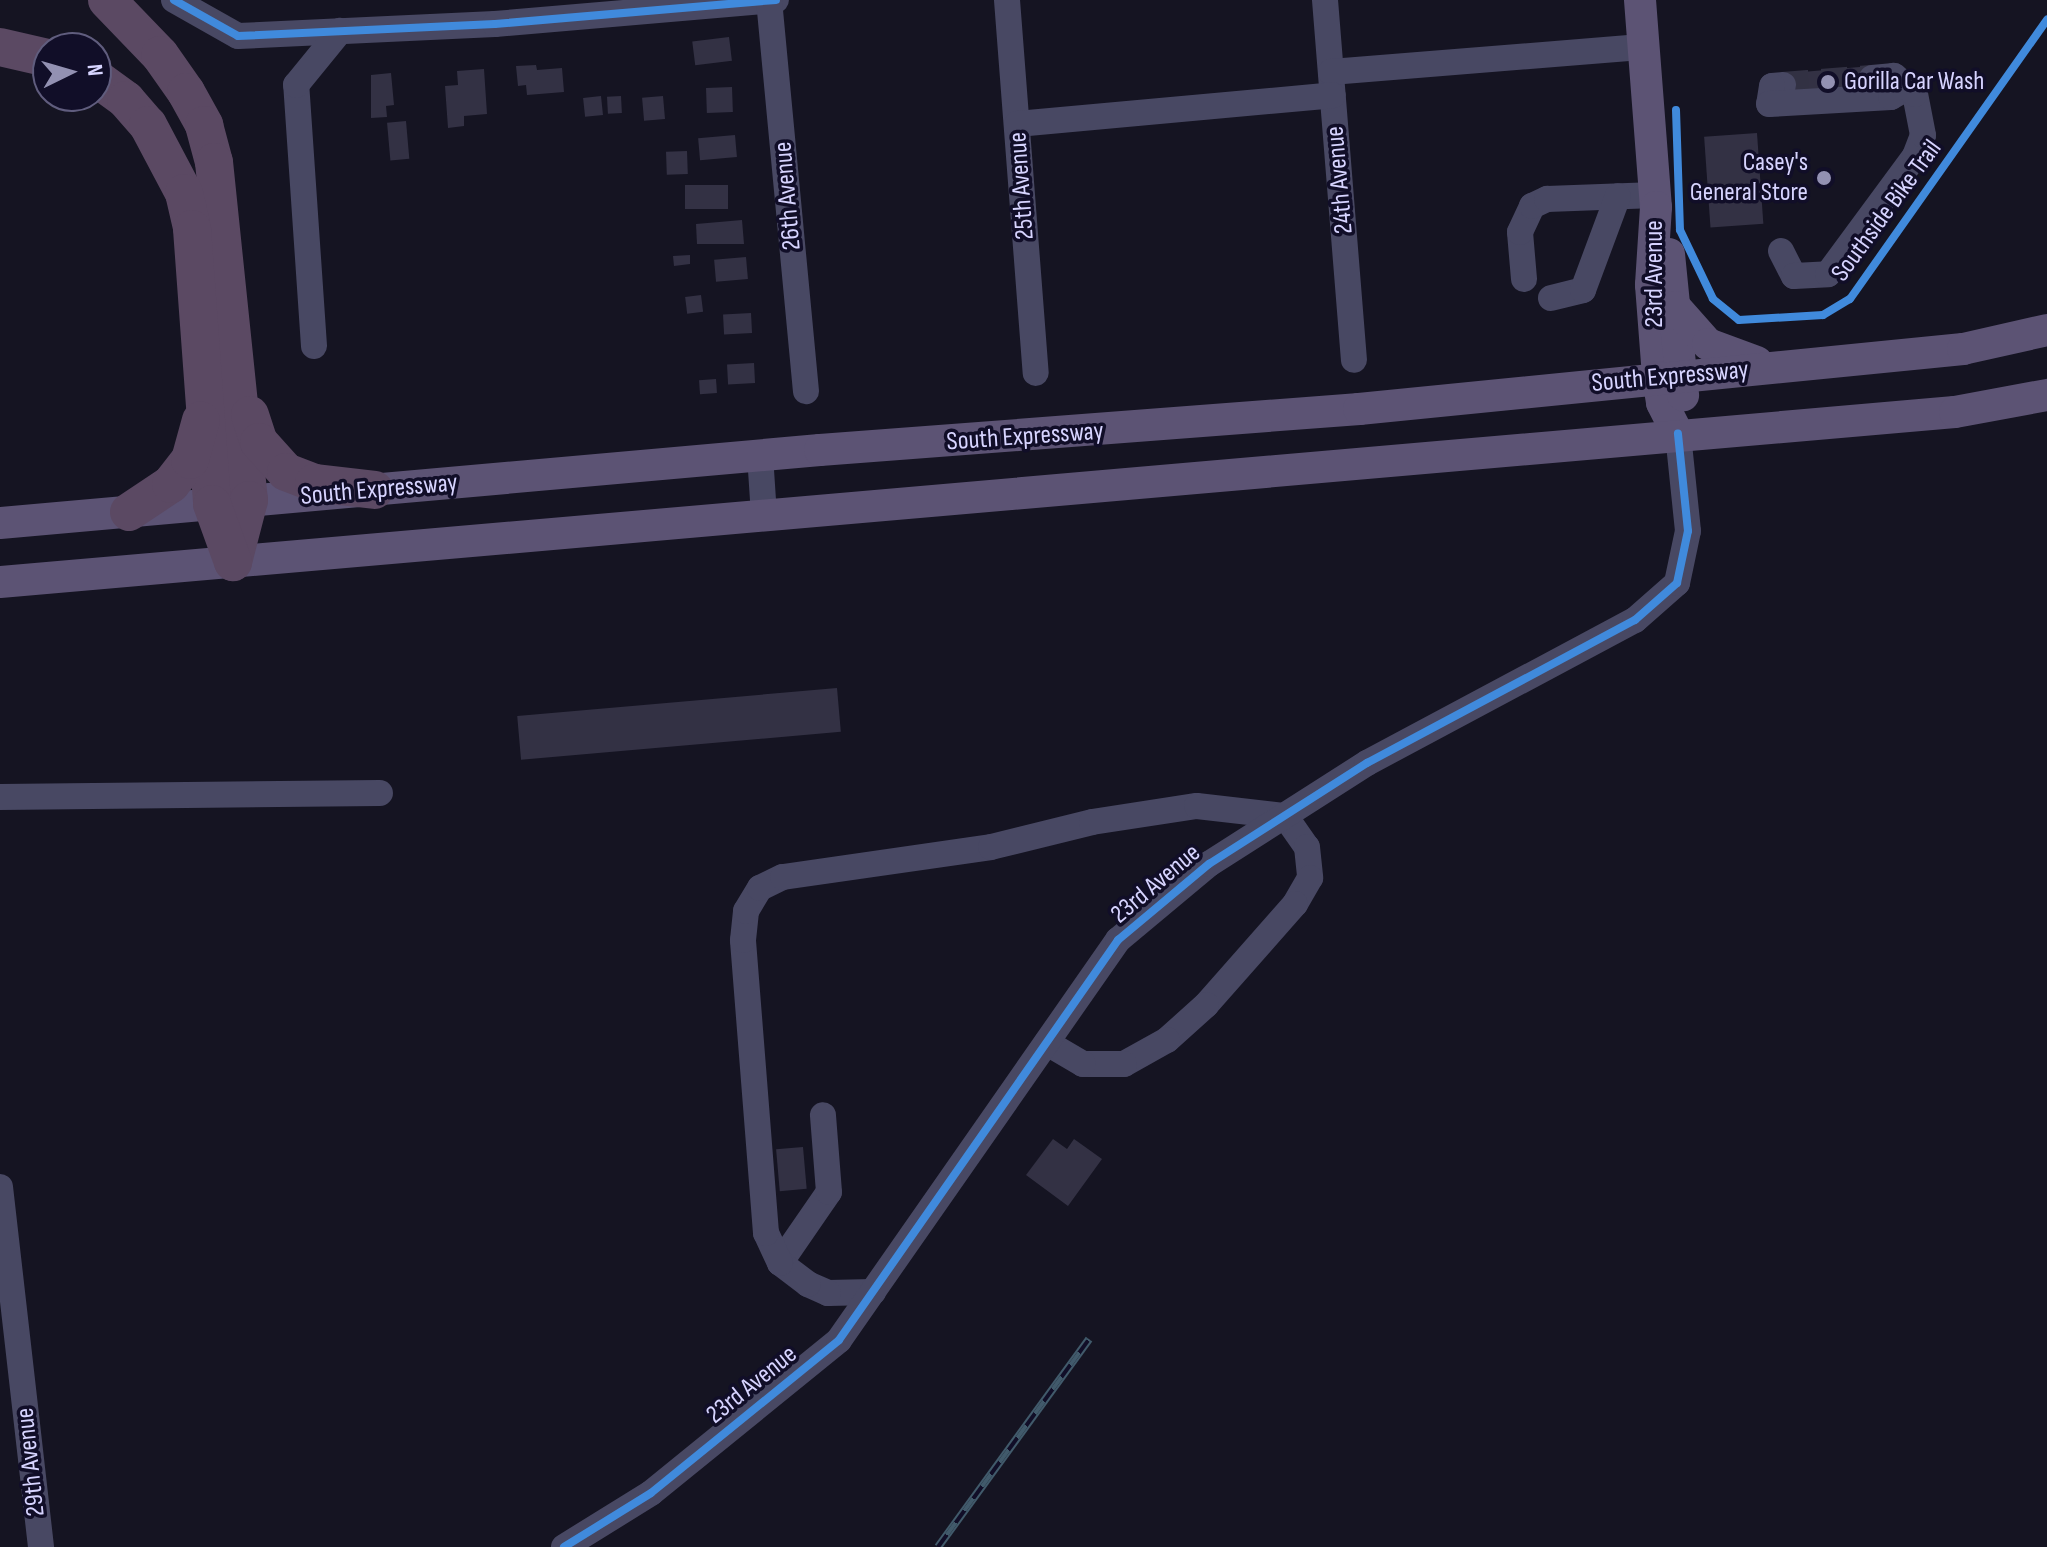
<!DOCTYPE html>
<style>
body{margin:0}
#map{position:relative;width:2047px;height:1547px;overflow:hidden;background:#151422;font-family:"Sofia Sans Condensed",sans-serif}
div>[style]{position:absolute}
[style*='--x']{left:calc(var(--x)*1px);top:calc(var(--y)*1px);width:calc(var(--w)*1px);rotate:calc(var(--a)*1deg)}
.building>*{inset:0;background:#333144;transform-origin:0 0}
.minor-tunnel>*{height:26px;margin-top:-13px;transform-origin:0;background:repeating-linear-gradient(90deg,#323143 0 26px,transparent 0 39px)}
.minor>*{height:26px;margin:-13px;padding:0 13px;transform-origin:13px;border-radius:13px;background:#484863}
.major>*{height:32px;margin:-16px;padding:0 16px;transform-origin:16px;border-radius:16px;background:#5c5374}
.highway>*{height:38px;margin:-19px;padding:0 19px;transform-origin:19px;border-radius:19px;background:#5b4963}
.rail>*{height:8px;margin-top:-4px;transform-origin:0;background:repeating-linear-gradient(90deg,#110e28 0 15px,#415a6b 0 30px);box-sizing:border-box;border-block:2px solid #415a6b}
.cycleway>*{height:8px;margin:-4px;padding:0 4px;transform-origin:4px;border-radius:4px;background:#408adc}
.dots>*{width:22px;height:22px;translate:-50% -50%;box-sizing:border-box;border:4px solid #110e28;border-radius:50%}
span{translate:-50% -50%;white-space:nowrap;text-align:center;line-height:1.15;-webkit-text-stroke:7px #110e28;paint-order:stroke}
.poi-label{font-size:26px;color:#d7d4ff}
.left{translate:0 -50%;text-align:left}
.right{translate:-100% -50%;text-align:right}
.street-label{font-size:26px;color:#d7d4ff}
.north{position:absolute;left:32px;top:32px;width:80px;height:80px;box-sizing:border-box;background:#110e28;border:2px solid #605d7e;border-radius:50%;rotate:85deg;font-size:22px;font-weight:700;line-height:32px;text-align:center;color:#d7d4ff}
.north::after{content:'';display:block;margin:auto;width:28px;height:36px;background:#9391b2;clip-path:polygon(50% 0,100% 100%,50% 72%,0 100%)}
</style>
<div id="map">
<div class="building">
<i style="left:729px;top:37px;width:24px;height:37px;rotate:83deg"></i>
<i style="clip-path:polygon(536px 65px,537px 70px,562px 68px,564px 92px,527px 95px,526px 85px,518px 86px,516px 66px)"></i>
<i style="left:1871px;top:66px;width:21px;height:89px;rotate:85deg"></i>
<i style="clip-path:polygon(484px 69px,487px 114px,464px 116px,464px 126px,448px 128px,445px 86px,458px 85px,457px 71px)"></i>
<i style="clip-path:polygon(391px 73px,394px 105px,386px 106px,387px 117px,371px 118px,371px 75px)"></i>
<i style="left:732px;top:87px;width:25px;height:26px;rotate:88deg"></i>
<i style="left:601px;top:96px;width:19px;height:18px;rotate:84deg"></i>
<i style="left:621px;top:96px;width:17px;height:14px;rotate:87deg"></i>
<i style="left:663px;top:96px;width:23px;height:21px;rotate:85deg"></i>
<i style="left:406px;top:121px;width:38px;height:19px;rotate:85deg"></i>
<i style="left:1757px;top:133px;width:91px;height:53px;rotate:86deg"></i>
<i style="left:735px;top:135px;width:22px;height:37px;rotate:85deg"></i>
<i style="left:687px;top:151px;width:23px;height:21px;rotate:88deg"></i>
<i style="left:728px;top:185px;width:24px;height:43px;rotate:90deg"></i>
<i style="clip-path:polygon(742px 220px,744px 244px,697px 244px,696px 224px)"></i>
<i style="clip-path:polygon(690px 255px,690px 264px,674px 266px,673px 256px)"></i>
<i style="left:746px;top:257px;width:22px;height:32px;rotate:85deg"></i>
<i style="left:701px;top:295px;width:17px;height:16px;rotate:83deg"></i>
<i style="left:751px;top:313px;width:20px;height:28px;rotate:87deg"></i>
<i style="left:754px;top:363px;width:20px;height:27px;rotate:87deg"></i>
<i style="left:716px;top:379px;width:14px;height:17px;rotate:86deg"></i>
<i style="left:837px;top:688px;width:44px;height:321px;rotate:85deg"></i>
<i style="clip-path:polygon(1053px 1139px,1067px 1149px,1074px 1139px,1102px 1159px,1068px 1206px,1026px 1175px)"></i>
<i style="left:803px;top:1147px;width:42px;height:27px;rotate:85deg"></i>
</div>
<div class="minor-tunnel">
<i style="--x:1783;--y:85;--w:89;--a:-4.5"></i>
</div>
<div class="minor">
<i style="--x:174;--y:0;--w:73;--a:29.4"></i>
<i style="--x:238;--y:36;--w:257;--a:-2.7"></i>
<i style="--x:495;--y:24;--w:282;--a:-4.9"></i>
<i style="--x:769;--y:0;--w:393;--a:84.6"></i>
<i style="--x:1007;--y:0;--w:374;--a:85.6"></i>
<i style="--x:1325;--y:0;--w:361;--a:85.4"></i>
<i style="--x:1331;--y:72;--w:314;--a:-4.6"></i>
<i style="--x:1783;--y:85;--w:11;--a:175"></i>
<i style="--x:1772;--y:86;--w:18;--a:99"></i>
<i style="--x:1769;--y:104;--w:122;--a:-3.3"></i>
<i style="--x:1891;--y:97;--w:20;--a:-30"></i>
<i style="--x:1017;--y:124;--w:317;--a:-5.2"></i>
<i style="--x:1781;--y:251;--w:28;--a:63"></i>
<i style="--x:1794;--y:276;--w:34;--a:-3"></i>
<i style="--x:1828;--y:274;--w:147;--a:-53.6"></i>
<i style="--x:1915;--y:156;--w:22;--a:-69"></i>
<i style="--x:1923;--y:135;--w:42;--a:-101"></i>
<i style="--x:1915;--y:94;--w:28;--a:-139"></i>
<i style="--x:1894;--y:76;--w:22;--a:175"></i>
<i style="--x:1524;--y:279;--w:47;--a:-94.9"></i>
<i style="--x:1520;--y:232;--w:29;--a:-65"></i>
<i style="--x:1532;--y:206;--w:17;--a:-25"></i>
<i style="--x:1547;--y:199;--w:108;--a:-2.1"></i>
<i style="--x:1551;--y:298;--w:33;--a:-14"></i>
<i style="--x:1583;--y:290;--w:100;--a:-69.6"></i>
<i style="--x:314;--y:346;--w:262;--a:-93.9"></i>
<i style="--x:296;--y:85;--w:70;--a:-50.8"></i>
<i style="--x:760;--y:455;--w:61;--a:86.2"></i>
<i style="--x:0;--y:797;--w:380;--a:-0.6"></i>
<i style="--x:0;--y:1187;--w:362;--a:83.5"></i>
<i style="--x:780;--y:1263;--w:86;--a:-55.4"></i>
<i style="--x:829;--y:1192;--w:77;--a:-94.5"></i>
<i style="--x:873;--y:1292;--w:45;--a:178.7"></i>
<i style="--x:828;--y:1293;--w:22;--a:-156"></i>
<i style="--x:808;--y:1284;--w:35;--a:-143"></i>
<i style="--x:780;--y:1263;--w:33;--a:-115"></i>
<i style="--x:766;--y:1233;--w:294;--a:-94.5"></i>
<i style="--x:743;--y:940;--w:29;--a:-84"></i>
<i style="--x:746;--y:911;--w:27;--a:-59"></i>
<i style="--x:760;--y:888;--w:25;--a:-26"></i>
<i style="--x:783;--y:877;--w:210;--a:-8.2"></i>
<i style="--x:991;--y:847;--w:104;--a:-13.9"></i>
<i style="--x:1092;--y:822;--w:106;--a:-8.7"></i>
<i style="--x:1197;--y:806;--w:89;--a:6.5"></i>
<i style="--x:1285;--y:816;--w:38;--a:55"></i>
<i style="--x:1307;--y:847;--w:31;--a:84"></i>
<i style="--x:1310;--y:878;--w:30;--a:120"></i>
<i style="--x:1295;--y:904;--w:135;--a:131.4"></i>
<i style="--x:1206;--y:1005;--w:52;--a:138.1"></i>
<i style="--x:1167;--y:1040;--w:49;--a:150.8"></i>
<i style="--x:1124;--y:1064;--w:41;--a:180"></i>
<i style="--x:1083;--y:1064;--w:42;--a:-149.7"></i>
<i style="--x:564;--y:1547;--w:102;--a:-31.8"></i>
<i style="--x:651;--y:1493;--w:242;--a:-39.1"></i>
<i style="--x:839;--y:1340;--w:488;--a:-55.1"></i>
<i style="--x:1118;--y:940;--w:119;--a:-39.9"></i>
<i style="--x:1209;--y:864;--w:188;--a:-32.6"></i>
<i style="--x:1367;--y:763;--w:304;--a:-28.1"></i>
<i style="--x:1635;--y:620;--w:56;--a:-41.4"></i>
<i style="--x:1677;--y:583;--w:53;--a:-78.1"></i>
<i style="--x:1688;--y:531;--w:98;--a:-95.9"></i>
</div>
<div class="major">
<i style="--x:1640;--y:0;--w:208;--a:85.6"></i>
<i style="--x:1656;--y:207;--w:78;--a:93.7"></i>
<i style="--x:1651;--y:285;--w:92;--a:85.6"></i>
<i style="--x:1658;--y:377;--w:26;--a:81"></i>
<i style="--x:1662;--y:403;--w:35;--a:63"></i>
<i style="--x:1669;--y:254;--w:142;--a:84.3"></i>
<i style="--x:1675;--y:307;--w:50;--a:48.3"></i>
<i style="--x:1708;--y:344;--w:52;--a:20.2"></i>
<i style="--x:0;--y:523;--w:823;--a:-5.09"></i>
<i style="--x:820;--y:450;--w:541;--a:-4.35"></i>
<i style="--x:1359;--y:409;--w:607;--a:-5.67"></i>
<i style="--x:1963;--y:349;--w:86;--a:-12.7"></i>
<i style="--x:0;--y:582;--w:1962;--a:-4.97"></i>
<i style="--x:1955;--y:412;--w:94;--a:-10.5"></i>
</div>
<div class="highway">
<i style="--x:107;--y:0;--w:76;--a:46.1"></i>
<i style="--x:160;--y:55;--w:45;--a:54.9"></i>
<i style="--x:186;--y:92;--w:38;--a:61"></i>
<i style="--x:204;--y:125;--w:38;--a:75"></i>
<i style="--x:214;--y:162;--w:340;--a:84.1"></i>
<i style="--x:249;--y:500;--w:64;--a:104.5"></i>
<i style="--x:0;--y:47;--w:49;--a:12.9"></i>
<i style="--x:96;--y:78;--w:37;--a:36"></i>
<i style="--x:126;--y:100;--w:33;--a:49"></i>
<i style="--x:148;--y:125;--w:77;--a:62.1"></i>
<i style="--x:184;--y:193;--w:37;--a:77"></i>
<i style="--x:192;--y:229;--w:276;--a:85.8"></i>
<i style="--x:212;--y:504;--w:62;--a:70.1"></i>
<i style="--x:250;--y:415;--w:28;--a:72"></i>
<i style="--x:259;--y:442;--w:40;--a:48"></i>
<i style="--x:286;--y:472;--w:30;--a:21"></i>
<i style="--x:314;--y:483;--w:61;--a:6.5"></i>
<i style="--x:129;--y:512;--w:50;--a:-33.7"></i>
<i style="--x:171;--y:484;--w:31;--a:-52"></i>
<i style="--x:190;--y:460;--w:41;--a:-74.6"></i>
</div>
<div class="rail">
<i style="--x:938;--y:1547;--w:257;--a:-54"></i>
</div>
<div class="cycleway">
<i style="--x:174;--y:0;--w:73;--a:29.4"></i>
<i style="--x:238;--y:36;--w:257;--a:-2.7"></i>
<i style="--x:495;--y:24;--w:282;--a:-4.9"></i>
<i style="--x:1676;--y:110;--w:120;--a:88.1"></i>
<i style="--x:1680;--y:230;--w:76;--a:64.4"></i>
<i style="--x:1713;--y:299;--w:33;--a:39"></i>
<i style="--x:1739;--y:320;--w:84;--a:-3.4"></i>
<i style="--x:1823;--y:315;--w:31;--a:-31"></i>
<i style="--x:1850;--y:299;--w:342;--a:-54.8"></i>
<i style="--x:564;--y:1547;--w:102;--a:-31.8"></i>
<i style="--x:651;--y:1493;--w:242;--a:-39.1"></i>
<i style="--x:839;--y:1340;--w:488;--a:-55.1"></i>
<i style="--x:1118;--y:940;--w:119;--a:-39.9"></i>
<i style="--x:1209;--y:864;--w:188;--a:-32.6"></i>
<i style="--x:1367;--y:763;--w:304;--a:-28.1"></i>
<i style="--x:1635;--y:620;--w:56;--a:-41.4"></i>
<i style="--x:1677;--y:583;--w:53;--a:-78.1"></i>
<i style="--x:1688;--y:531;--w:98;--a:-95.9"></i>
</div>
<div class="dots">
<i style="left:1828px;top:82px;background:#9391b2"></i>
<i style="left:1824px;top:178px;background:#9391b2"></i>
</div>
<div class="poi-label">
<span class="left" style="left:1844px;top:82px">Gorilla Car Wash</span>
<span class="right" style="left:1808px;top:178px">Casey's<br>General Store</span>
</div>
<div class="street-label">
<span style="left:1340px;top:180px;rotate:-95deg">24th Avenue</span>
<span style="left:1022px;top:186px;rotate:-94deg">25th Avenue</span>
<span style="left:788px;top:196px;rotate:-95deg">26th Avenue</span>
<span style="left:1887px;top:211px;rotate:-54deg">Southside Bike Trail</span>
<span style="left:1655px;top:274px;rotate:-90deg">23rd Avenue</span>
<span style="left:1670px;top:377px;rotate:-5deg">South Expressway</span>
<span style="left:1025px;top:437px;rotate:-4deg">South Expressway</span>
<span style="left:379px;top:490px;rotate:-5deg">South Expressway</span>
<span style="left:1156px;top:884px;rotate:-40deg">23rd Avenue</span>
<span style="left:752px;top:1385px;rotate:-39deg">23rd Avenue</span>
<span style="left:31px;top:1462px;rotate:-96deg">29th Avenue</span>
</div>
<div class="north">N</div>
</div>
